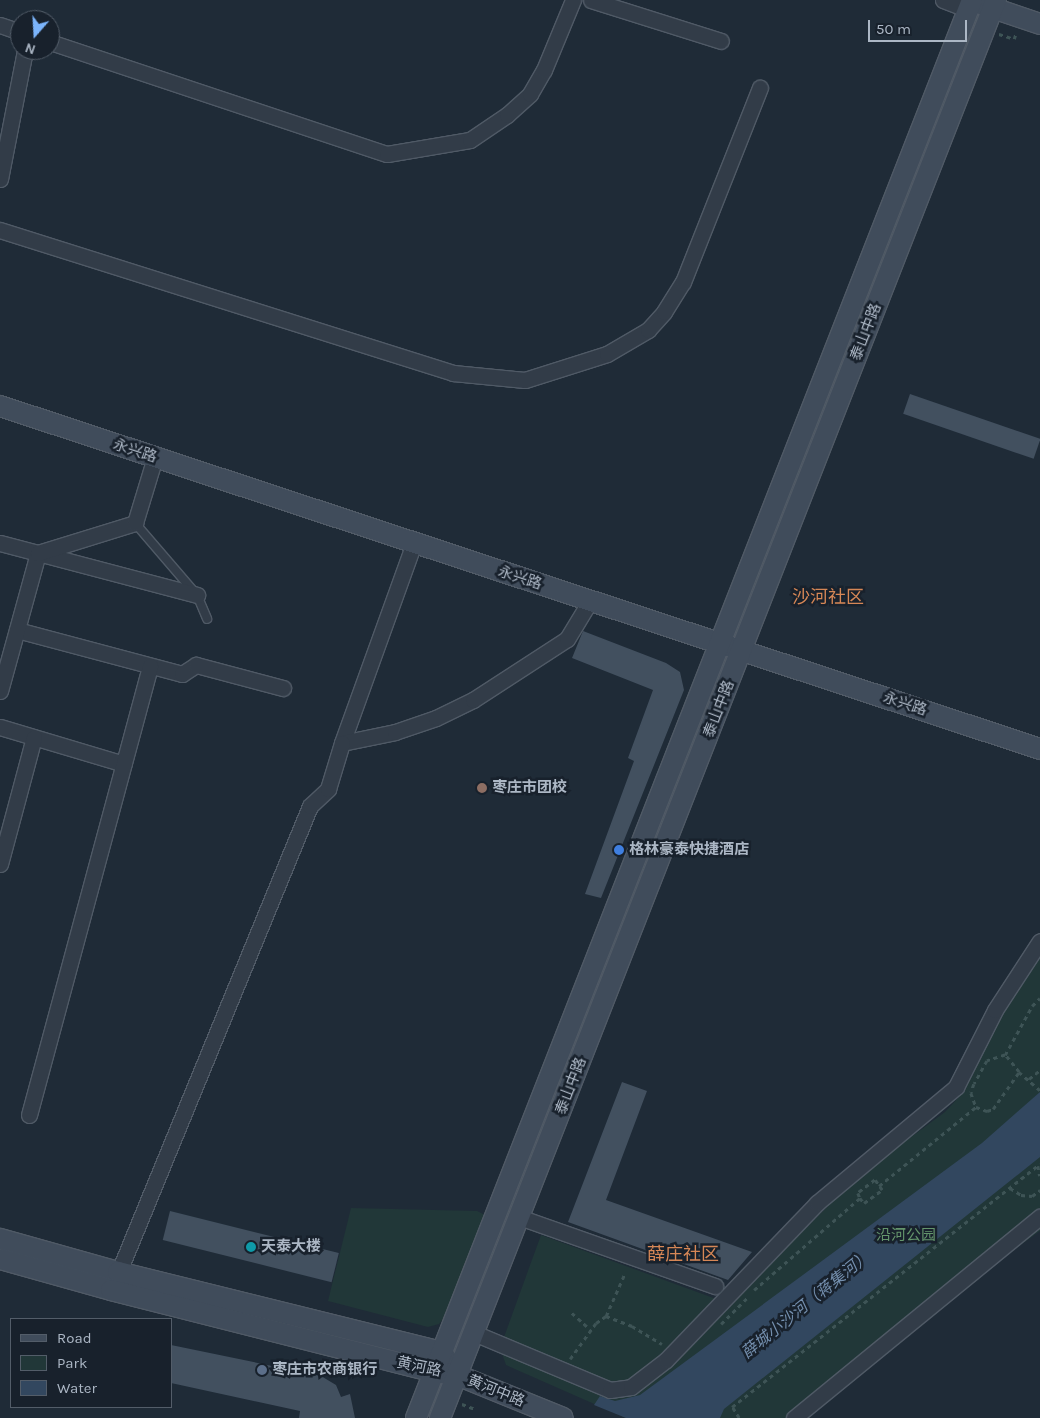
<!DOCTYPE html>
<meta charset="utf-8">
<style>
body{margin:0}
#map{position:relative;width:1040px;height:1418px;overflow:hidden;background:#1f2b37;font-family:Karla,"Noto Sans SC",sans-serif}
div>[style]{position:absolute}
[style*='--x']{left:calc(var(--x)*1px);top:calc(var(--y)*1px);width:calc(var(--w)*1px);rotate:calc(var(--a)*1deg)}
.green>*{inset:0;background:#213738}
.water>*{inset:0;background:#32475f}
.building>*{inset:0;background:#42505f;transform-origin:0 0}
.path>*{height:2.5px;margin-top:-1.25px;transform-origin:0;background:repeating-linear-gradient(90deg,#3e5456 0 4px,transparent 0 8px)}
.roads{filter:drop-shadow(1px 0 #505a66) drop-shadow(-1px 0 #505a66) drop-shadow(0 1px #505a66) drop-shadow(0 -1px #505a66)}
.lane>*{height:8px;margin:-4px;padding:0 4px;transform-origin:4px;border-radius:4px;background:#323c48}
.street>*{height:15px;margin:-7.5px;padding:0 7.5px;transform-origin:7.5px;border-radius:7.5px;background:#323c48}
.secondary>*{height:20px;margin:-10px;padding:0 10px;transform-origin:10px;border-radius:10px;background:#404c5b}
.dots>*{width:14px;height:14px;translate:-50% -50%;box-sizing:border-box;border:2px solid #18212c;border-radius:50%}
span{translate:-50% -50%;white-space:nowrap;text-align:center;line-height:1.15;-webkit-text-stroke:5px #18212c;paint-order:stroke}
.street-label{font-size:15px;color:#acb7c5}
.poi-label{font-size:15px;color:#acb7c5;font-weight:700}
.left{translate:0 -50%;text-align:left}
.park-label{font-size:15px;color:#64956c}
.water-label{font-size:16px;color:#748fae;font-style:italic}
.quarter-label{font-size:18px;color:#d68756}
.legend{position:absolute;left:10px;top:1318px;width:162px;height:90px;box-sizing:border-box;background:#18212c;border:1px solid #535d69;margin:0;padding:6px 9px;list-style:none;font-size:15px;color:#acb7c5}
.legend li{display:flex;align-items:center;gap:10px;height:25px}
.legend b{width:25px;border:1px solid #535d69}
.north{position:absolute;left:10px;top:10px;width:50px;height:50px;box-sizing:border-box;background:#18212c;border:1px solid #535d69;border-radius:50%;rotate:199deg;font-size:14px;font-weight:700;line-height:20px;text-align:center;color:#acb7c5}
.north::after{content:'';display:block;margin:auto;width:18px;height:22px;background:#7bb4fb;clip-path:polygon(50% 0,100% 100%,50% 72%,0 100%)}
.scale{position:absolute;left:868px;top:20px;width:99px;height:22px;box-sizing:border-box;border:2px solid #acb7c5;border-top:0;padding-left:6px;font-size:15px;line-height:18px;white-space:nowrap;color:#acb7c5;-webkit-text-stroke:4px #18212c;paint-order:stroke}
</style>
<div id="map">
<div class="green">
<i style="clip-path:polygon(1040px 950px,1040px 1231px,972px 1280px,803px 1418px,626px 1418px,506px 1365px,500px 1348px,541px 1235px,730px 1304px,857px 1177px,945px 1112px,959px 1097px,1002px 1012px)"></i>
<i style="clip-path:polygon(351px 1208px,477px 1211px,487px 1216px,448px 1313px,439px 1324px,428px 1327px,328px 1301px)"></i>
</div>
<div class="water">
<i style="clip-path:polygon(1040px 1092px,1040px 1157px,724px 1409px,720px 1418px,626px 1418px,594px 1405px,600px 1396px,615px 1401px,640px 1395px,982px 1143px)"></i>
</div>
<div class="building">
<i style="left:910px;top:394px;width:138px;height:21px;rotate:19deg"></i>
<i style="clip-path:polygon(583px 631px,666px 663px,680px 672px,684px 690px,601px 898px,585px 894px,634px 761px,628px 758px,653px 690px,572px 658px)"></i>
<i style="clip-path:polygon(622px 1082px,647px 1091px,606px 1200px,752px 1252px,728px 1280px,568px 1222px)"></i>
<i style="left:170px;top:1211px;width:174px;height:30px;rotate:14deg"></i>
<i style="clip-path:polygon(171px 1345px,321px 1376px,336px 1385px,341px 1397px,350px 1394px,355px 1418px,299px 1418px,300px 1411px,171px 1383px)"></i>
</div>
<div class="path">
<i style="--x:999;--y:34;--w:16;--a:18"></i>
<i style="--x:1014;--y:39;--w:6;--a:-72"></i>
<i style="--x:1005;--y:1055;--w:56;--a:-61.1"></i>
<i style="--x:1032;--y:1006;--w:11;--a:-45"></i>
<i style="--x:1019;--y:1072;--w:28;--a:41"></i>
<i style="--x:1029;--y:1079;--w:14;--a:-39"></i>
<i style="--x:1038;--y:1166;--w:10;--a:79"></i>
<i style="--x:879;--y:1186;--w:125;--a:-39.2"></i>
<i style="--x:976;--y:1107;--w:12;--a:20"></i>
<i style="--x:987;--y:1111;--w:6;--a:-18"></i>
<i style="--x:993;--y:1109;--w:45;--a:-54.9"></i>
<i style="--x:1019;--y:1072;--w:22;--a:-129"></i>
<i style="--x:1005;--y:1055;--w:19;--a:162"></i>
<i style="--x:987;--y:1061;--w:26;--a:119"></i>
<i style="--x:974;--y:1084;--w:9;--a:108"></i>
<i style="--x:971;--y:1093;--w:15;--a:70"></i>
<i style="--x:1010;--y:1188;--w:13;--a:32"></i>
<i style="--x:1021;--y:1195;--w:11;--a:5"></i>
<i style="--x:1032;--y:1196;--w:10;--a:-37"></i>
<i style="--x:754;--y:1290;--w:140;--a:-41"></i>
<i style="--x:860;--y:1198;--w:6;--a:51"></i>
<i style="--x:864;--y:1203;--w:22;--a:-36"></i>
<i style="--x:882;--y:1190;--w:12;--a:-125"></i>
<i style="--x:875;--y:1180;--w:21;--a:143"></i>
<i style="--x:858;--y:1193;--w:5;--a:68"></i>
<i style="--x:572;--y:1313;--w:25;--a:42"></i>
<i style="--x:606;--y:1316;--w:47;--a:-66.2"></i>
<i style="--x:721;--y:1324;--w:37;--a:-45"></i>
<i style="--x:570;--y:1359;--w:44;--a:-54.2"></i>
<i style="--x:596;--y:1323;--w:12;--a:-35"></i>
<i style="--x:606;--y:1316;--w:28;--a:21"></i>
<i style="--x:632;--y:1326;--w:35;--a:31"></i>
<i style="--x:462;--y:1404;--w:14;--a:21"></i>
<i style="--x:739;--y:1418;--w:13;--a:-122"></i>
<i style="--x:732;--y:1407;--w:392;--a:-38.3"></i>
</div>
<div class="roads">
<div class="lane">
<i style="--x:135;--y:523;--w:95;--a:49.3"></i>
<i style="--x:197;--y:595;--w:26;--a:67"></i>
</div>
<div class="street">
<i style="--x:591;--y:0;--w:136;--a:17.5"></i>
<i style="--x:943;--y:0;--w:28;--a:21"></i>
<i style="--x:0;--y:25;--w:21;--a:19"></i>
<i style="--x:50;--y:42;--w:355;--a:18.4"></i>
<i style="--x:387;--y:154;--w:84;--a:-9.6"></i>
<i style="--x:470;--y:140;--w:45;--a:-34"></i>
<i style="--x:507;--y:115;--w:31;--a:-42"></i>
<i style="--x:530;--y:94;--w:28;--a:-60"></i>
<i style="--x:544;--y:70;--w:76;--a:-67.5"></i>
<i style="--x:0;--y:179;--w:131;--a:-79"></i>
<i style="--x:0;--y:230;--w:475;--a:17.5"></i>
<i style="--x:453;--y:373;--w:72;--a:5.6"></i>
<i style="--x:525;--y:380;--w:86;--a:-17.6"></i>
<i style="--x:607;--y:354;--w:48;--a:-30.3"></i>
<i style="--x:648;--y:330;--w:24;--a:-48"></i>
<i style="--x:664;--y:312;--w:36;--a:-58"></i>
<i style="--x:683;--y:282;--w:209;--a:-68.4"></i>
<i style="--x:0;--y:543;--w:204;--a:14.8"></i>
<i style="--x:414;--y:543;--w:213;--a:109.8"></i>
<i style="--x:342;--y:743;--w:54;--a:-11.7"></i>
<i style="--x:395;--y:732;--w:43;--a:-18.9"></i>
<i style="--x:436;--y:718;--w:41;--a:-25.9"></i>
<i style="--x:473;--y:700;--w:112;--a:-33"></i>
<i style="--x:567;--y:639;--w:44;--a:-58.8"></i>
<i style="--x:17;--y:630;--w:171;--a:14.9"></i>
<i style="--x:182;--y:674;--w:17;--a:-33"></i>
<i style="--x:196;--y:665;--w:90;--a:14.8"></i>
<i style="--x:0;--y:691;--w:143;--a:-74.6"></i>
<i style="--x:38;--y:553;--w:102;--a:-17.2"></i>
<i style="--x:135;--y:523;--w:69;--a:-73.1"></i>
<i style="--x:0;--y:727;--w:129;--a:16.6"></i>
<i style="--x:0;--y:864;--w:131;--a:-75"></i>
<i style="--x:29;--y:1115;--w:465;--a:-74.9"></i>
<i style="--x:519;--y:1217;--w:208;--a:19.4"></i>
<i style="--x:115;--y:1281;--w:513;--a:-67.68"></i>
<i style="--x:310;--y:806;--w:25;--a:-43"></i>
<i style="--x:328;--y:789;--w:48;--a:-73.1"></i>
<i style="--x:474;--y:1333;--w:147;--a:22.7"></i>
<i style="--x:610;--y:1390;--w:21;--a:-8"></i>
<i style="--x:631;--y:1387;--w:44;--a:-37.6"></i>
<i style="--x:666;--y:1360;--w:218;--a:-46.1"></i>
<i style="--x:817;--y:1203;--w:181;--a:-39.8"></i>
<i style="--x:956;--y:1087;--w:86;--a:-63.1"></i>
<i style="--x:995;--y:1010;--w:82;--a:-56.9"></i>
<i style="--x:794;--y:1418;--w:318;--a:-39.3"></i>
</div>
<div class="secondary">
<i style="--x:981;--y:4;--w:62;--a:18.7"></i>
<i style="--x:0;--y:406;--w:1095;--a:18.25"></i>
<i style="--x:0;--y:1239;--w:123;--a:15.6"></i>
<i style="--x:118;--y:1272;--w:334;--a:13.9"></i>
<i style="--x:442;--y:1352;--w:13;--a:58"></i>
<i style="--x:0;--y:1259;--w:115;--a:15.6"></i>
<i style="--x:111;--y:1290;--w:333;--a:14.2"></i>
<i style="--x:434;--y:1372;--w:23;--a:7"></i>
<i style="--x:457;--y:1375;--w:114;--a:22.1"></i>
<i style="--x:416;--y:1418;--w:1523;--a:-68.59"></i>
<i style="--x:440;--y:1418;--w:1523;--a:-68.59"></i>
</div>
</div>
<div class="dots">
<i style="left:482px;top:788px;background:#8d6e63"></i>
<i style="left:619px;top:850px;background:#3f7fe0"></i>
<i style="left:251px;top:1247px;background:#0f9aa8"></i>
<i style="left:262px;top:1370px;background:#5c6f8a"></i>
</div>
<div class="street-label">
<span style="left:866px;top:332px;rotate:-69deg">泰山中路</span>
<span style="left:135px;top:451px;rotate:18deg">永兴路</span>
<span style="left:520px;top:578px;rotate:18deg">永兴路</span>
<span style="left:905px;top:704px;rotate:18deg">永兴路</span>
<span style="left:719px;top:709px;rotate:-69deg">泰山中路</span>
<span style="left:571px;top:1086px;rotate:-69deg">泰山中路</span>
<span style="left:419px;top:1367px;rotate:12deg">黄河路</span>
<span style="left:496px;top:1391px;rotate:22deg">黄河中路</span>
</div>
<div class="poi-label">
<span class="left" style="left:492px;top:788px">枣庄市团校</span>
<span class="left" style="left:629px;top:850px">格林豪泰快捷酒店</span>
<span class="left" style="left:261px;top:1247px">天泰大楼</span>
<span class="left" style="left:272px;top:1370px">枣庄市农商银行</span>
</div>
<div class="park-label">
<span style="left:906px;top:1236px">沿河公园</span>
</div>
<div class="water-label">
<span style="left:806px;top:1305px;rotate:-39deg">薛城小沙河（蒋集河）</span>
</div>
<div class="quarter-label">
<span style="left:828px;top:597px">沙河社区</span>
<span style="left:683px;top:1254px">薛庄社区</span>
</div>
<ul class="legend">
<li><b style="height:6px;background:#404c5b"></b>Road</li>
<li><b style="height:14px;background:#213738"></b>Park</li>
<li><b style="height:14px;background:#32475f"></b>Water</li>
</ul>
<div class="north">N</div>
<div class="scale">50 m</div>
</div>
